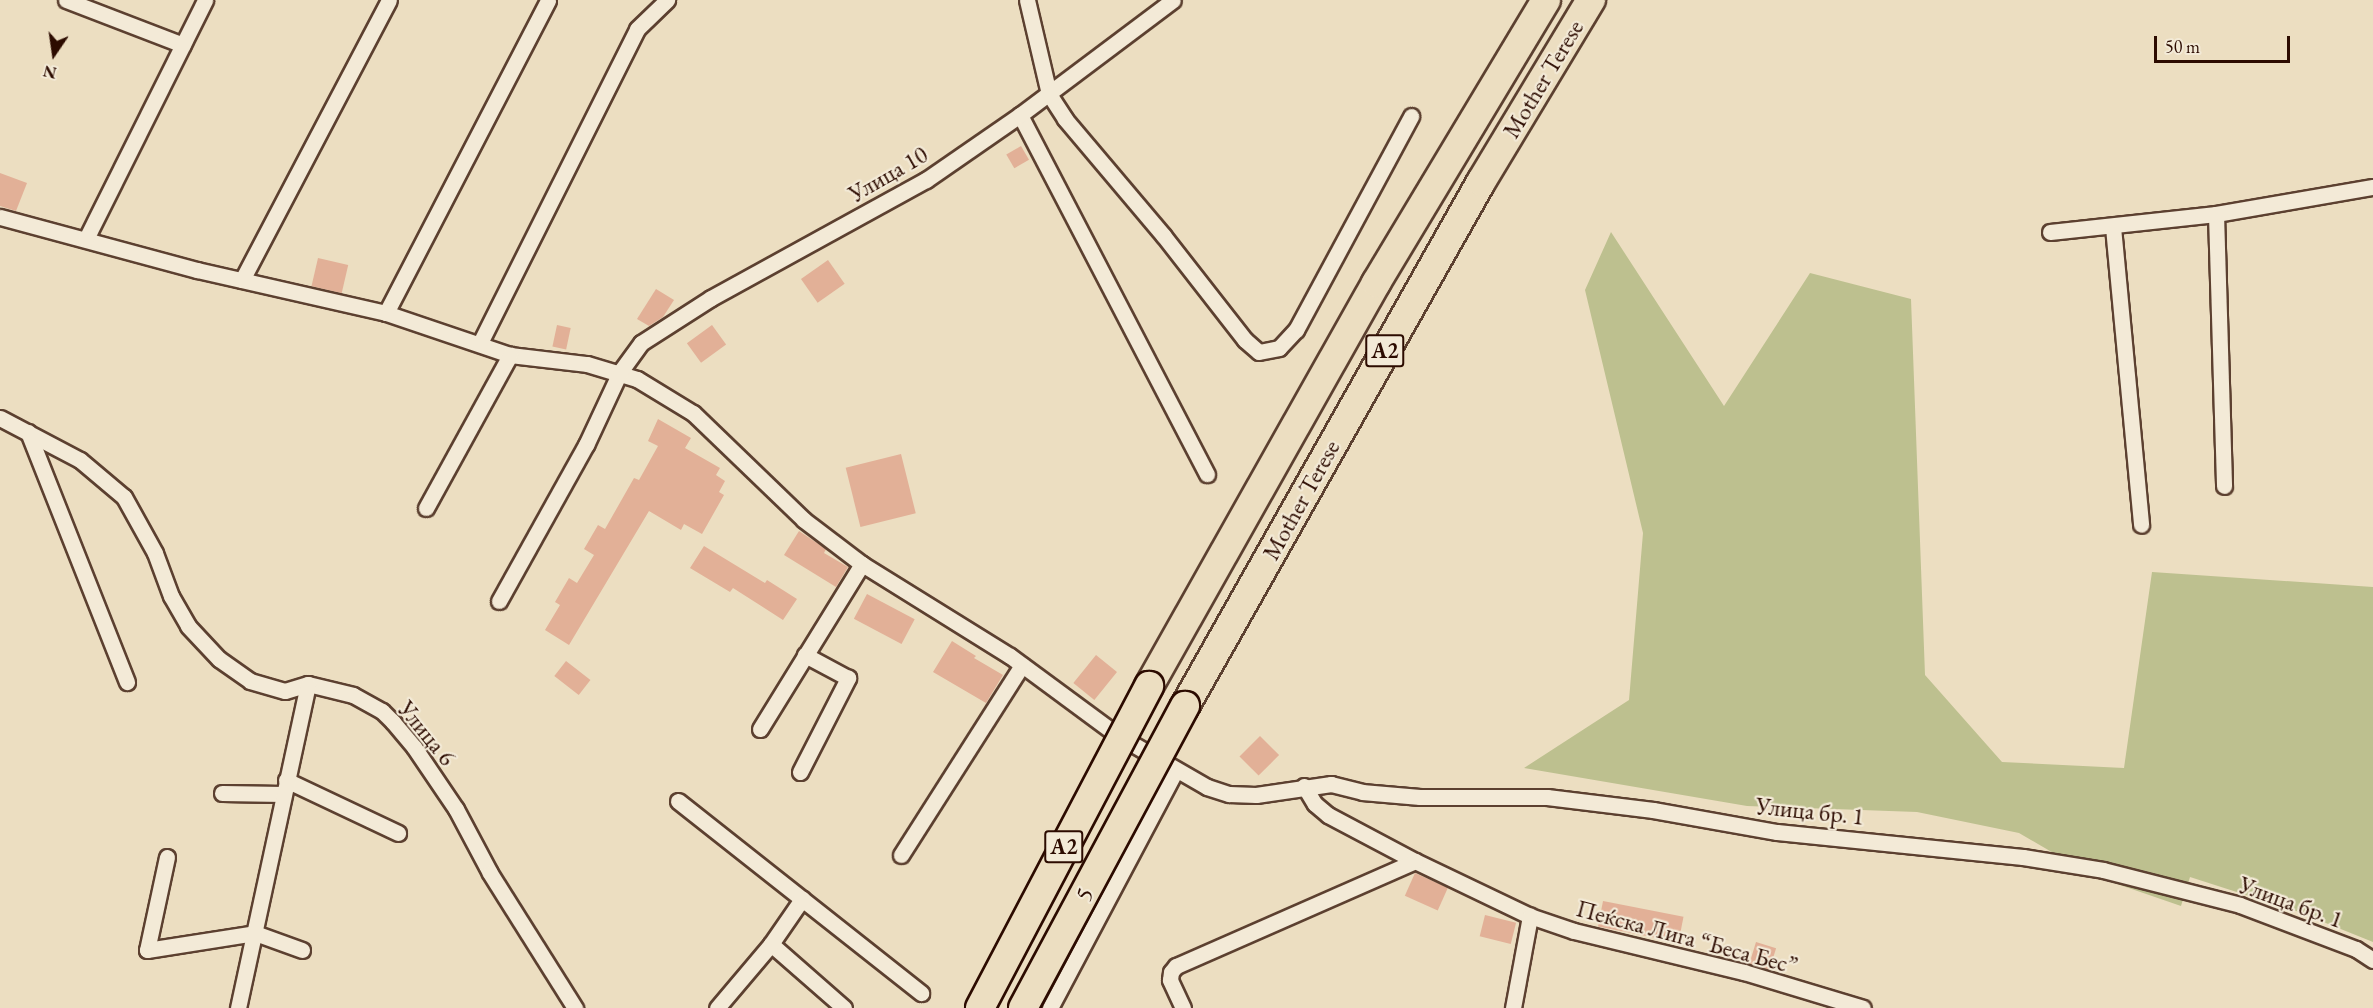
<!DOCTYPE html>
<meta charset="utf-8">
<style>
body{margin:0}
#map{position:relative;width:2373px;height:1008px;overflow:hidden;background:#ecdec1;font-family:"EB Garamond",serif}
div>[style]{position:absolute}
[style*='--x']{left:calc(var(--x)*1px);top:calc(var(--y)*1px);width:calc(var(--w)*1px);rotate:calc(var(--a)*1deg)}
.green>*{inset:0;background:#bdc08f}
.building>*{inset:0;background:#e2b097;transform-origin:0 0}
.roads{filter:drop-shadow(2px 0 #5c4030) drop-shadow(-2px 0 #5c4030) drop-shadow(0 2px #5c4030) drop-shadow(0 -2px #5c4030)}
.street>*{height:15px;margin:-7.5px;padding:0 7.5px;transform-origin:7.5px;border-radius:7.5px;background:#f3ead7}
.highway>*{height:28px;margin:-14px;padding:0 14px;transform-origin:14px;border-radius:14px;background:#ecdec1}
.bridges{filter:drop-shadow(2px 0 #2c0b00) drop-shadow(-2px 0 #2c0b00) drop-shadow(0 2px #2c0b00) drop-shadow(0 -2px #2c0b00)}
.highway-bridge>*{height:28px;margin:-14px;padding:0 14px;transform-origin:14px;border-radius:14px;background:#ecdec1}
span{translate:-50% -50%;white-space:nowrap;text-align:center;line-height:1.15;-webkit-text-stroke:4.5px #f3ead7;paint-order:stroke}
.shield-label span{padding:2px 4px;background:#f3ead7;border:2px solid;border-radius:4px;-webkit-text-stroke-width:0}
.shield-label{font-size:22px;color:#2c0b00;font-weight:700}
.street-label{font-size:24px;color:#2c0b00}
.north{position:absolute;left:24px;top:24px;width:60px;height:60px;-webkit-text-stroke:4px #f3ead7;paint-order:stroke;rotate:193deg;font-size:16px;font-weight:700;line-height:24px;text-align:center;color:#2c0b00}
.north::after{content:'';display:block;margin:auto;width:21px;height:27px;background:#2c0b00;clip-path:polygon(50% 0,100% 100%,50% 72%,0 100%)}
.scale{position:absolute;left:2154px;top:36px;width:136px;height:27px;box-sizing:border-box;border:3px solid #2c0b00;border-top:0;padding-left:8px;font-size:18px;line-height:21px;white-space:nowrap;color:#2c0b00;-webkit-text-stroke:4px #f3ead7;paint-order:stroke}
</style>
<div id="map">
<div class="green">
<i style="clip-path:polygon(1611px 232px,1724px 406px,1810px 273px,1911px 299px,1925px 675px,2002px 762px,2124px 768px,2152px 572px,2373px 587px,2373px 942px,2296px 911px,2190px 877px,2181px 906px,2091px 875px,2019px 833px,1917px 812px,1747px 806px,1524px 768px,1629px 700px,1643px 533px,1585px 290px)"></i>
</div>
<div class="building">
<i style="left:1021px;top:146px;width:16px;height:17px;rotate:60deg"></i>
<i style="clip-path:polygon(0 173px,27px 183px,16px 211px,0 206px)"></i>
<i style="left:318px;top:258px;width:31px;height:29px;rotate:13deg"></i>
<i style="left:828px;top:260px;width:29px;height:33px;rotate:55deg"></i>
<i style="clip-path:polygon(656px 289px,674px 300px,663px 317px,649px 326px,637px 319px)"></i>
<i style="left:557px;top:325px;width:14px;height:22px;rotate:12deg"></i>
<i style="left:712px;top:325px;width:24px;height:31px;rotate:54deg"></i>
<i style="clip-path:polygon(658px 419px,691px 438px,685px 448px,720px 468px,716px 475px,725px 481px,719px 492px,724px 495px,702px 534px,684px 524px,681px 530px,649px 511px,569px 645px,545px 630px,560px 605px,555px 602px,569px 578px,577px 583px,594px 555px,584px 549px,598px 525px,605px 529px,634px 478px,639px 480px,658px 446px,648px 441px)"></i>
<i style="left:901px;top:454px;width:61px;height:57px;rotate:76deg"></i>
<i style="clip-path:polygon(799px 531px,826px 549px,824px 553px,848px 567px,836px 587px,784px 555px)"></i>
<i style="clip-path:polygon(704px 546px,765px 583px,767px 580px,797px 599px,783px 620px,733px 588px,730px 592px,690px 568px)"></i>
<i style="left:867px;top:594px;width:54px;height:28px;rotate:28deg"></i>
<i style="clip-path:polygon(952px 641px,976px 656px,974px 658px,1003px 675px,986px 703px,933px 672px)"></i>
<i style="left:1096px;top:655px;width:27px;height:36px;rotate:39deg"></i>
<i style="left:566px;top:661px;width:31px;height:19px;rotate:38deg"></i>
<i style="left:1260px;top:736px;width:27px;height:29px;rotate:45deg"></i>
<i style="left:1415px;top:873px;width:36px;height:25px;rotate:24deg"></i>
<i style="left:1603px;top:901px;width:82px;height:26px;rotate:11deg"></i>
<i style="left:1485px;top:915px;width:32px;height:22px;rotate:14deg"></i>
<i style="left:1756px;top:942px;width:21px;height:23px;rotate:17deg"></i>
</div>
<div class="roads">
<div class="street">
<i style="--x:66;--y:0;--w:125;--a:21"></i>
<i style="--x:1027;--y:0;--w:97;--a:76.8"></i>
<i style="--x:1049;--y:94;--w:30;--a:57"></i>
<i style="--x:1065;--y:119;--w:152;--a:49.8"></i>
<i style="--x:1163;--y:235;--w:133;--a:52"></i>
<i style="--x:1245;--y:340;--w:18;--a:41"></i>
<i style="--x:1259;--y:352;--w:20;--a:-11"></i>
<i style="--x:1279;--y:348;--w:25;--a:-47"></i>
<i style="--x:1296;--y:330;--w:243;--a:-61.7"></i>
<i style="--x:1020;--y:115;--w:405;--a:62.5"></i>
<i style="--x:2216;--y:214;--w:272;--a:88.3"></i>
<i style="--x:0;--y:217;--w:204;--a:15.1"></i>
<i style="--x:197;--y:270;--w:194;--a:12.8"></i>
<i style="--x:386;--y:313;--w:131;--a:18.7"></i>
<i style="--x:510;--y:355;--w:78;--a:6.7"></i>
<i style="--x:587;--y:364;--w:52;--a:16.7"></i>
<i style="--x:637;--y:379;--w:66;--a:31.3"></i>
<i style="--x:693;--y:413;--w:154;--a:43.9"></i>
<i style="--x:804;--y:520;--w:73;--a:37.2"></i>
<i style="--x:862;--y:564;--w:174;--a:31.9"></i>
<i style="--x:1010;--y:656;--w:133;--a:36.4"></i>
<i style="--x:1117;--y:735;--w:104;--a:30"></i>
<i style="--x:1207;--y:787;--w:23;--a:18"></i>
<i style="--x:1229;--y:794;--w:27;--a:2"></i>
<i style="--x:1256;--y:795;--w:76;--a:-8.3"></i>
<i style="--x:1331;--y:784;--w:32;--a:14"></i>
<i style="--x:1362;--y:792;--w:58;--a:4.9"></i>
<i style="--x:1420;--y:797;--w:127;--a:0"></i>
<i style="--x:1547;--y:797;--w:107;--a:7"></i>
<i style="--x:1653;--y:810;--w:126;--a:10.1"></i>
<i style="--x:1777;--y:832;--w:247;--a:5.8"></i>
<i style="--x:2023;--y:857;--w:81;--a:9.2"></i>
<i style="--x:2103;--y:870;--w:141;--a:14.3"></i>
<i style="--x:2240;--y:905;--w:124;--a:20.8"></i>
<i style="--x:2356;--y:949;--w:20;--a:33"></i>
<i style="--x:2113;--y:227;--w:299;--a:84.6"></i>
<i style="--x:2050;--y:232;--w:167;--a:-6.2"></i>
<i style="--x:2216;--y:214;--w:159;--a:-9.8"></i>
<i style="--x:86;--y:239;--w:267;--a:-63.5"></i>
<i style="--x:242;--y:280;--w:316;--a:-62.3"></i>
<i style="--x:386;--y:313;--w:352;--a:-62.6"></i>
<i style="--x:480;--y:343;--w:351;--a:-63.4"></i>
<i style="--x:637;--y:29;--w:42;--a:-44"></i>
<i style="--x:0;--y:418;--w:90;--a:27.7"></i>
<i style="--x:80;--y:460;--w:57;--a:40.1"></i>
<i style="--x:124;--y:497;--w:64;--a:61"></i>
<i style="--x:155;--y:553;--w:46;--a:69.6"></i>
<i style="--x:171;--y:596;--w:34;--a:60"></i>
<i style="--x:188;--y:626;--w:45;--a:46.8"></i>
<i style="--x:219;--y:659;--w:38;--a:35"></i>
<i style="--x:250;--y:681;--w:36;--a:16"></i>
<i style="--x:285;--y:691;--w:24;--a:-17"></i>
<i style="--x:308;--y:684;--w:46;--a:13.7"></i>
<i style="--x:353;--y:695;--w:33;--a:29"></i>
<i style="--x:382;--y:711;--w:16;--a:45"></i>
<i style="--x:393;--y:722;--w:33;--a:50"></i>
<i style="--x:414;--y:747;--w:75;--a:55.9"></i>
<i style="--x:456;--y:809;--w:72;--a:62"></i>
<i style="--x:490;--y:873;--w:160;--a:57.8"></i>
<i style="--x:28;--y:432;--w:269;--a:68.4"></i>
<i style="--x:426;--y:508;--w:175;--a:-61.2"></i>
<i style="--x:499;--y:601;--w:179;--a:-60.9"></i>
<i style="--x:586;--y:445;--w:81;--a:-65"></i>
<i style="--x:620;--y:372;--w:36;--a:-54"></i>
<i style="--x:641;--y:343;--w:83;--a:-32.7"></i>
<i style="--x:711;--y:298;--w:245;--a:-28.8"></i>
<i style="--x:926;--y:180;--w:114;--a:-34.7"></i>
<i style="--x:1020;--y:115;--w:191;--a:-36.9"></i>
<i style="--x:760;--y:729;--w:194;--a:-58.3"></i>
<i style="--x:800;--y:772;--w:106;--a:-62.9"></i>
<i style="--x:848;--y:678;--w:49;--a:-151.9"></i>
<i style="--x:286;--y:780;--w:124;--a:25.3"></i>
<i style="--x:1304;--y:786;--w:21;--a:59"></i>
<i style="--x:1315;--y:804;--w:17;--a:40"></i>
<i style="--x:1328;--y:815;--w:98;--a:27.9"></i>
<i style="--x:1415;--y:861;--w:127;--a:25.6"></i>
<i style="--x:1530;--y:916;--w:46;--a:18.8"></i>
<i style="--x:1574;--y:931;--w:175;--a:13.6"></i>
<i style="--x:1744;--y:972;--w:124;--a:16.8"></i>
<i style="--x:222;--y:793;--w:61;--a:0.9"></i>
<i style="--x:678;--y:801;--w:310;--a:38.3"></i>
<i style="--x:901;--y:855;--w:225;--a:-57.5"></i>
<i style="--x:167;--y:857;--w:95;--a:102.1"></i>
<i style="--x:147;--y:950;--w:109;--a:-8.9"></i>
<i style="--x:255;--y:933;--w:50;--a:19.9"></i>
<i style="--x:771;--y:944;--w:97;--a:41.2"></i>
<i style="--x:238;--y:1008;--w:331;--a:-77.8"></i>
<i style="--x:717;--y:1008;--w:84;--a:-49.8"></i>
<i style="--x:771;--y:944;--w:55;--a:-55.4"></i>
<i style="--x:1050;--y:1008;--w:269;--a:-62.1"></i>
<i style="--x:1183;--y:1008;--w:31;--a:-115"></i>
<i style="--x:1170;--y:980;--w:8;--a:-83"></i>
<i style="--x:1171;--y:972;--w:8;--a:-50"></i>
<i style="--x:1176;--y:966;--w:261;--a:-23.7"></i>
<i style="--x:1513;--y:1008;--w:94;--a:-79.5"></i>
</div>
<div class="highway">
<i style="--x:1149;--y:686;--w:463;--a:-60.6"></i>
<i style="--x:1376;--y:283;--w:330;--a:-59"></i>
<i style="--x:1185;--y:706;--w:602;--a:-60.54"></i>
<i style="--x:1481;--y:182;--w:213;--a:-58.9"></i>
</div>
</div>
<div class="bridges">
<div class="highway-bridge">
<i style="--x:980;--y:1008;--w:364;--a:-62.3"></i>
<i style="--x:1023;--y:1008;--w:343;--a:-61.8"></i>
</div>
</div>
<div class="shield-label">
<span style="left:1385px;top:351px">A2</span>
<span style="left:1064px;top:847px">A2</span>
</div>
<div class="street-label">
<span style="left:1543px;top:79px;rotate:-59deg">Mother Terese</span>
<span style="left:888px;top:174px;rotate:-30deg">Улица 10</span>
<span style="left:1301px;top:500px;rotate:-61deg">Mother Terese</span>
<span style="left:427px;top:733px;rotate:51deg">Улица 6</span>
<span style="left:1810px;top:811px;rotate:6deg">Улица бр. 1</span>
<span style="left:1084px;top:894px;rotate:-62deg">5</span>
<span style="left:2291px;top:902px;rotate:20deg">Улица бр. 1</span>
<span style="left:1687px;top:937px;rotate:15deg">Пеќска Лига “Беса Бес”</span>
</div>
<div class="north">N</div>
<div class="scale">50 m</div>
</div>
